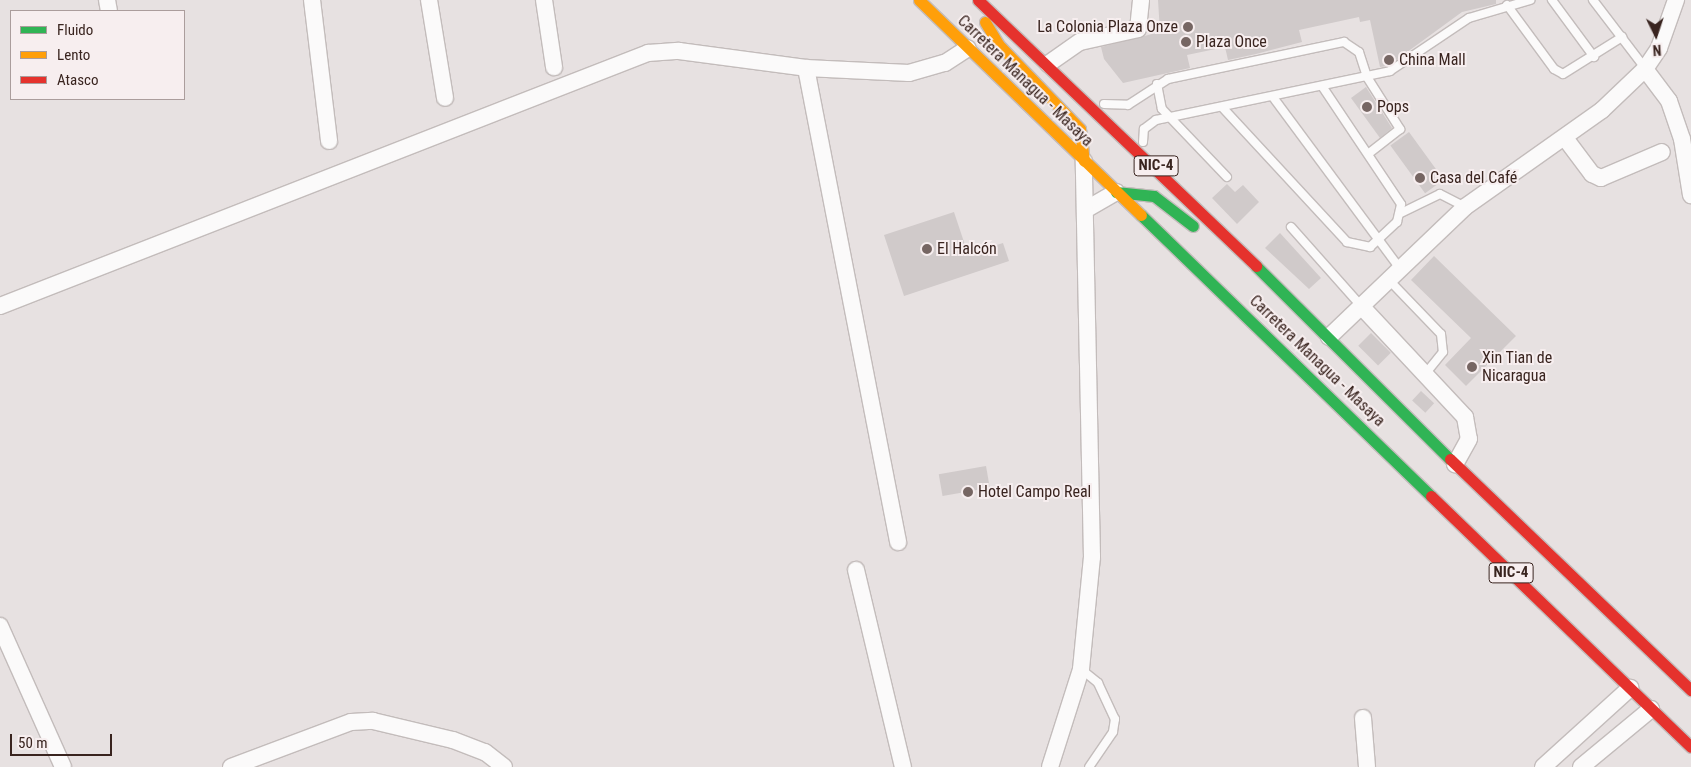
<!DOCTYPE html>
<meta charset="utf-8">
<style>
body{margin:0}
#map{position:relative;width:1691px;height:767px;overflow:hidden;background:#e7e1e1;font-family:"Roboto Condensed",sans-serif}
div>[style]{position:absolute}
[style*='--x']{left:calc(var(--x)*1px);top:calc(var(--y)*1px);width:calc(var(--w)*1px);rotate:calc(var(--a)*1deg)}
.building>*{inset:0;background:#d0caca;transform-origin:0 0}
.roads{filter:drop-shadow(1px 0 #c3bcbb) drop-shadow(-1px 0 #c3bcbb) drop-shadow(0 1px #c3bcbb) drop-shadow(0 -1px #c3bcbb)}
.lane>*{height:8px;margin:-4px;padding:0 4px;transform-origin:4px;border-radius:4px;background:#fbfafa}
.street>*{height:16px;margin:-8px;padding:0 8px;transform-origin:8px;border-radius:8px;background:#fbfafa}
.fast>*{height:11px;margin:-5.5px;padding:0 5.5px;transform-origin:5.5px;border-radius:5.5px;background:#30b455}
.slow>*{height:11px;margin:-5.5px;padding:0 5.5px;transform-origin:5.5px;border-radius:5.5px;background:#ff9f0a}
.jam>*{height:11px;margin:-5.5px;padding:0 5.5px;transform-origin:5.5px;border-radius:5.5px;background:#e5322d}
.dots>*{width:14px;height:14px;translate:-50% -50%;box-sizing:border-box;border:2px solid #f7eeef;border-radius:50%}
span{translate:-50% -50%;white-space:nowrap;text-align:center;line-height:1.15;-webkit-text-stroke:4px #f7eeef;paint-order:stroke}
.shield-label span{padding:1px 4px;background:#f7eeef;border:1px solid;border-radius:4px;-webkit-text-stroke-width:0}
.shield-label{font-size:15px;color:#39241f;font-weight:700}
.poi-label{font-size:16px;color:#39241f}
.right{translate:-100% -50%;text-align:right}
.left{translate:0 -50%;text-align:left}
.street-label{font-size:16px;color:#39241f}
.legend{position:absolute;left:10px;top:10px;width:175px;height:90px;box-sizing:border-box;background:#f7eeef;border:1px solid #ab9d9c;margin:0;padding:6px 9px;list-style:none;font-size:15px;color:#39241f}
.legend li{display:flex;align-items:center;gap:10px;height:25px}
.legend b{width:25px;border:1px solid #ab9d9c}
.north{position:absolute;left:1631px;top:10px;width:50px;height:50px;-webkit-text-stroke:4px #f7eeef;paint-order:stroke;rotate:176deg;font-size:14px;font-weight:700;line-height:20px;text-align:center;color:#39241f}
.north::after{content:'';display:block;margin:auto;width:18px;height:22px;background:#39241f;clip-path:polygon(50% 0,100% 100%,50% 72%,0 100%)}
.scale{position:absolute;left:10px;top:734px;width:102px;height:22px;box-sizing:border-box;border:2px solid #39241f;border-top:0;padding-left:6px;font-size:15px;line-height:18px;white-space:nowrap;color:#39241f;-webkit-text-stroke:4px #f7eeef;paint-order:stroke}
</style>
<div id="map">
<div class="building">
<i style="clip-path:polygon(1158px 0,1496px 0,1496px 4px,1462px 12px,1388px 66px,1380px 67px,1370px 20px,1360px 22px,1359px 17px,1299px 30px,1302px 42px,1256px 54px,1228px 60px,1225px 47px,1187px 55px,1190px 68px,1123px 83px,1104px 59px,1101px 47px,1160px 32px)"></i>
<i style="clip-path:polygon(1366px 87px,1392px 128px,1380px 138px,1351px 98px)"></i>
<i style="left:1409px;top:132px;width:59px;height:23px;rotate:54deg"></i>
<i style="clip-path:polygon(1227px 184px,1235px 192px,1243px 185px,1259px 202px,1237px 224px,1212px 198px)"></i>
<i style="clip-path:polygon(954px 212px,968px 254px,1003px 243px,1009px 261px,904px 296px,884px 235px)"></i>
<i style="clip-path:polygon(1280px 233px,1321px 278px,1309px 289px,1265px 248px)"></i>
<i style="clip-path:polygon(1434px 256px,1516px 336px,1466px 386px,1445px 365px,1471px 338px,1411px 280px)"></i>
<i style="left:1371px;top:333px;width:28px;height:18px;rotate:45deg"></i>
<i style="left:1421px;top:391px;width:18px;height:13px;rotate:43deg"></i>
<i style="left:986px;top:466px;width:22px;height:48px;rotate:80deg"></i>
</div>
<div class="roads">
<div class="lane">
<i style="--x:1552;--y:0;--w:71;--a:53.6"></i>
<i style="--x:1593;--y:0;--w:86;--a:52.6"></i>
<i style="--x:1507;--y:5;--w:79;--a:53.7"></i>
<i style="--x:1554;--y:69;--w:10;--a:29"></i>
<i style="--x:1563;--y:74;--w:70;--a:-32.1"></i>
<i style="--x:1157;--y:84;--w:25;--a:79"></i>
<i style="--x:1162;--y:109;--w:94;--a:46.3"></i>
<i style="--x:1273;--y:97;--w:212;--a:53.5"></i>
<i style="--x:1104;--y:104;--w:24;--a:2"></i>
<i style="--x:1128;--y:105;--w:48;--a:-33"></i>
<i style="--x:1168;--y:79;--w:180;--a:-11.9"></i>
<i style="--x:1344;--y:42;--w:18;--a:34"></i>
<i style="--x:1359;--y:52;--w:26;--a:72"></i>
<i style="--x:1367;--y:77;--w:62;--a:57.6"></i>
<i style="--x:1400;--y:129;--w:39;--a:142"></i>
<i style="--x:1222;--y:107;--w:184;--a:47.2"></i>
<i style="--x:1347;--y:242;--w:24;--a:12"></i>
<i style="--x:1370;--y:247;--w:37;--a:-43"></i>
<i style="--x:1397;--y:222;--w:18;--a:-77"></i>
<i style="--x:1401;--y:204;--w:142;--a:-123.8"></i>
<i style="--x:1143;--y:142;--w:13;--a:-86"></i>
<i style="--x:1144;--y:129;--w:15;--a:-37"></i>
<i style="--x:1156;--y:120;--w:239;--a:-11.8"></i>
<i style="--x:1390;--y:71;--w:95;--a:-33.9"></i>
<i style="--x:1469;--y:18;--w:64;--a:-16.4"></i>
<i style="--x:1401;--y:213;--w:43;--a:-26"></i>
<i style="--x:1440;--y:194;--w:28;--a:27"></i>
<i style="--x:1291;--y:227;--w:107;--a:48.4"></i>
<i style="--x:1388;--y:279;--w:76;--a:46.1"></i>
<i style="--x:1441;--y:334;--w:18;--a:84"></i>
<i style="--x:1443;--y:352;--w:28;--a:129"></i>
<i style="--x:1081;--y:669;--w:22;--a:39"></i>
<i style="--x:1098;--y:683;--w:40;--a:65"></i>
<i style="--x:1115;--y:719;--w:13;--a:99"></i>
<i style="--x:1113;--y:732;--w:42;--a:124.4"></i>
</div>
<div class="street">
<i style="--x:107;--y:0;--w:11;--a:80"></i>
<i style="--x:312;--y:0;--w:142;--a:83.1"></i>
<i style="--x:429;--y:0;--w:99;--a:80.7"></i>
<i style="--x:544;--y:0;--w:68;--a:81.5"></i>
<i style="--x:1048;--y:64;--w:39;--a:-35"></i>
<i style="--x:1080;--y:42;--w:59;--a:-12.6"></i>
<i style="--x:1138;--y:29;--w:29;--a:-84"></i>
<i style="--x:806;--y:68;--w:483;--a:79"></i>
<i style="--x:1645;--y:69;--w:40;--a:53"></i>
<i style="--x:1669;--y:101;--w:40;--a:71.1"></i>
<i style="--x:1682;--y:139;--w:57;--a:80.9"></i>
<i style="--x:1565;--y:138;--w:45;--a:53.1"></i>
<i style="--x:1592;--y:174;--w:10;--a:24"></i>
<i style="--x:1601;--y:178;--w:66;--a:-23.1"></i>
<i style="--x:1085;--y:210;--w:36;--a:-30"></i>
<i style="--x:0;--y:306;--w:696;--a:-21.33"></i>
<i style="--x:648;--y:53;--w:31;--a:-4"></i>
<i style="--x:679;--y:51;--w:128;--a:7.6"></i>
<i style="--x:806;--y:68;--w:103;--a:2.8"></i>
<i style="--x:909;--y:73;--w:37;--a:-16"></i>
<i style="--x:945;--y:63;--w:27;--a:-33"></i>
<i style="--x:1362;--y:307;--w:151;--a:46.9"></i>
<i style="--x:1465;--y:417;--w:22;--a:80"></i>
<i style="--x:1469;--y:439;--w:29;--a:119"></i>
<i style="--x:1329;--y:337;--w:188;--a:-43.7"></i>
<i style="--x:1465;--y:207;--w:168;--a:-35.3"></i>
<i style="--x:1602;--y:110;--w:59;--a:-43.6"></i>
<i style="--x:1645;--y:69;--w:25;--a:-56"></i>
<i style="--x:1659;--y:48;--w:51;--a:-70.5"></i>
<i style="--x:856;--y:570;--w:203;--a:76.6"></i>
<i style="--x:0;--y:626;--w:154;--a:65.9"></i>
<i style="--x:1363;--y:718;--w:49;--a:85.3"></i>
<i style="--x:231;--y:767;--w:128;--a:-20.6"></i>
<i style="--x:351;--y:722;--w:22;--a:-3"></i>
<i style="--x:373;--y:721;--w:82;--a:13.4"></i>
<i style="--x:453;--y:740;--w:34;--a:21"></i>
<i style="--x:485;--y:752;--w:24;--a:38"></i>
<i style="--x:1050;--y:767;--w:103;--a:-72.4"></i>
<i style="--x:1081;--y:669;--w:113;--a:-84.4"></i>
<i style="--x:1092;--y:557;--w:396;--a:-91.2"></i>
<i style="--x:1543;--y:767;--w:118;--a:-42.2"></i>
<i style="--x:1581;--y:767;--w:91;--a:-39.6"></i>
</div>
<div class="fast">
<i style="--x:1116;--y:192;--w:38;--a:6"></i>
<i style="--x:1154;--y:196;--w:49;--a:37.6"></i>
<i style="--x:1141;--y:215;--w:404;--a:44.1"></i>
<i style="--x:1256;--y:266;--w:274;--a:44.9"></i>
</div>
<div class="slow">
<i style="--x:919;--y:0;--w:309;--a:44.1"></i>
<i style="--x:985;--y:22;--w:26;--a:59"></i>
<i style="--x:998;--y:44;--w:118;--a:46"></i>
<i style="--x:1080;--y:129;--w:32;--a:83"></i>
</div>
<div class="jam">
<i style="--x:978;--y:0;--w:385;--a:43.7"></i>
<i style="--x:1450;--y:459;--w:334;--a:43.8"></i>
<i style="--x:1431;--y:496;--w:361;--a:44"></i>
</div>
</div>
<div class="dots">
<i style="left:1188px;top:27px;background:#766663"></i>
<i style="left:1186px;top:42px;background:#766663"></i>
<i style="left:1389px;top:60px;background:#766663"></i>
<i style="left:1367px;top:107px;background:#766663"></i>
<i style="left:1420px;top:178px;background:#766663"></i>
<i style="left:927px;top:249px;background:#766663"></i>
<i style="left:1472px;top:367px;background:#766663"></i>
<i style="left:968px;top:492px;background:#766663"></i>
</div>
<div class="shield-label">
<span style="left:1156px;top:166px">NIC-4</span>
<span style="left:1511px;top:573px">NIC-4</span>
</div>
<div class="poi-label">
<span class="right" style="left:1178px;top:27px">La Colonia Plaza Onze</span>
<span class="left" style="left:1196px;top:42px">Plaza Once</span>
<span class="left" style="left:1399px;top:60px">China Mall</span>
<span class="left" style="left:1377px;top:107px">Pops</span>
<span class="left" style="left:1430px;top:178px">Casa del Café</span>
<span class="left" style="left:937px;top:249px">El Halcón</span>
<span class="left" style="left:1482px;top:367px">Xin Tian de<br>Nicaragua</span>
<span class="left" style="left:978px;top:492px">Hotel Campo Real</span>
</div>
<div class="street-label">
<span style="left:1025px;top:81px;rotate:44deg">Carretera Managua - Masaya</span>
<span style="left:1317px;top:361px;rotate:44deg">Carretera Managua - Masaya</span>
</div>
<ul class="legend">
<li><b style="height:6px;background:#30b455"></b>Fluido</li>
<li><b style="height:6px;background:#ff9f0a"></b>Lento</li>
<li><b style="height:6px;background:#e5322d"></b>Atasco</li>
</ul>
<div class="north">N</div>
<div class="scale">50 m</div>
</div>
